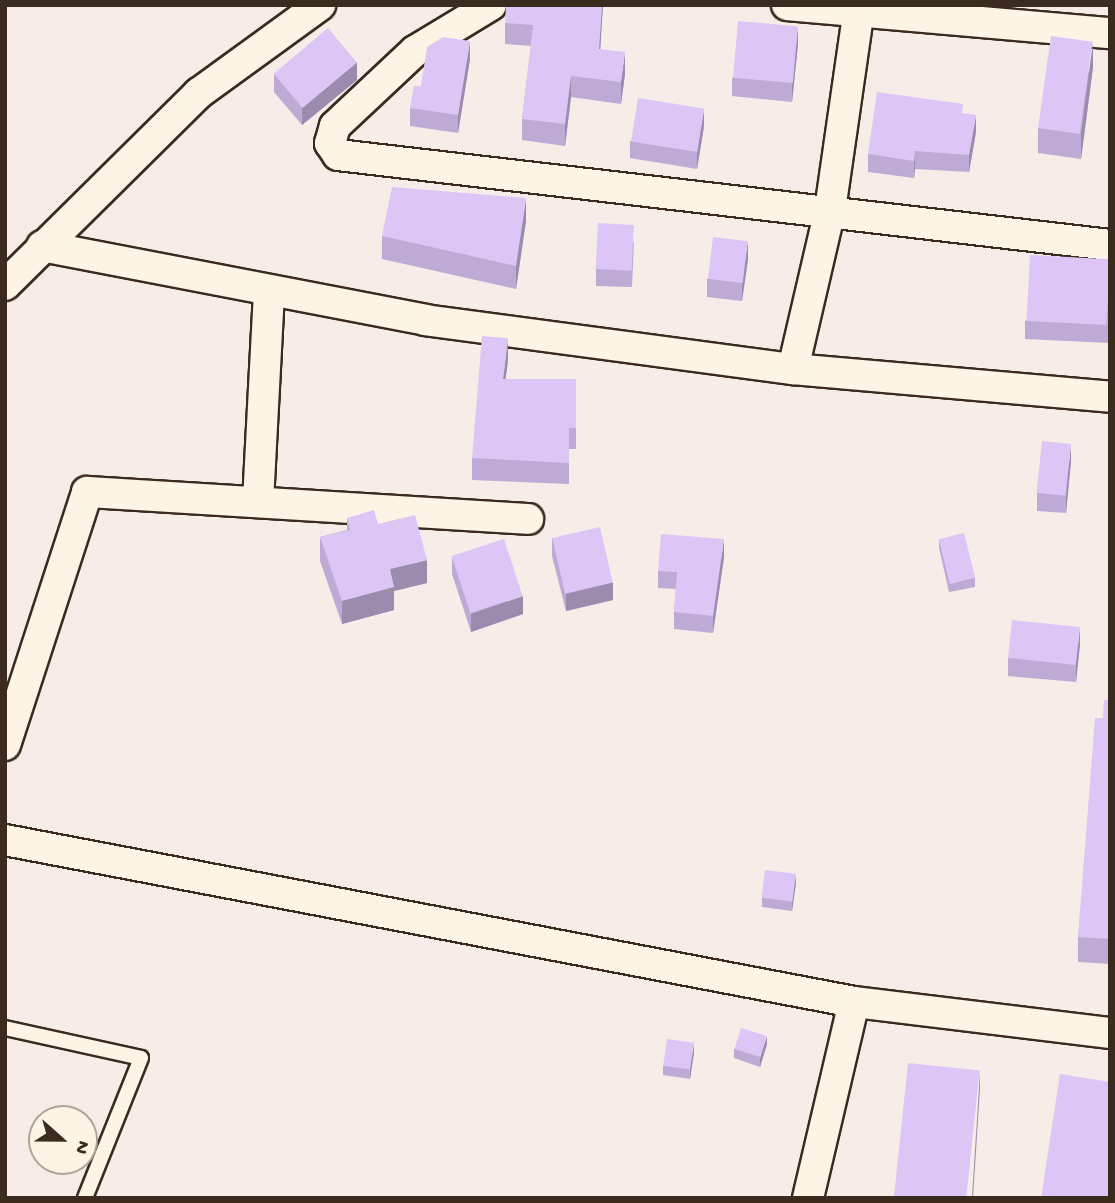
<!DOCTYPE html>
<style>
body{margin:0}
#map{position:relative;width:1115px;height:1203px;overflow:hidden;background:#f6ece8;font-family:"Gochi Hand",sans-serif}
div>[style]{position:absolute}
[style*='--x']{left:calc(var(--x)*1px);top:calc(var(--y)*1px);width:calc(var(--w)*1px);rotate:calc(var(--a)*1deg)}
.roads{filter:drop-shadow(2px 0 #3b2a1e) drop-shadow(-2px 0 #3b2a1e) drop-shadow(0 2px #3b2a1e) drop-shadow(0 -2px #3b2a1e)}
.service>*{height:14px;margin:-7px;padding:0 7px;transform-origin:7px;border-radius:7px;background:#fcf5e5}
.minor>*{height:30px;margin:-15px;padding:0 15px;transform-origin:15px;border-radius:15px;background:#fcf5e5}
.wall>*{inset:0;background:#beaad4}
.shaded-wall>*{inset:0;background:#9b8bac}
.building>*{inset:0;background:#ddc6f6;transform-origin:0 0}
span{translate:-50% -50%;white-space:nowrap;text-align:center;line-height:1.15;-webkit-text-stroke:5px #fcf5e5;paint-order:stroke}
.frame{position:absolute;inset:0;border:7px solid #3b2a1e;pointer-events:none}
.north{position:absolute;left:28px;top:1105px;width:70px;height:70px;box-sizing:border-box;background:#fcf5e5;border:2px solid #afa495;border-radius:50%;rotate:111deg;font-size:19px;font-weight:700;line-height:28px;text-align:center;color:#3b2a1e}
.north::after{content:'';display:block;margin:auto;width:24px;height:32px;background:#3b2a1e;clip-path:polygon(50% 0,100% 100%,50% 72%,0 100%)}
</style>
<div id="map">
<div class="roads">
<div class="service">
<i style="--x:5;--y:1028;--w:139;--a:12.4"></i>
<i style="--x:141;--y:1058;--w:151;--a:111.8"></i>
</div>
<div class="minor">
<i style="--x:491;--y:5;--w:89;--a:148.8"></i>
<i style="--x:415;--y:51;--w:110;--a:136.8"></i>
<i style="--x:335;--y:126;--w:18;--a:106"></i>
<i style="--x:330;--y:143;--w:14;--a:56"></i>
<i style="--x:338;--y:155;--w:777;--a:6.65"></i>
<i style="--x:787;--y:5;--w:324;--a:5"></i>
<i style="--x:42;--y:246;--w:390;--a:10.9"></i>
<i style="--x:425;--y:320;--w:371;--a:7.6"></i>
<i style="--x:793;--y:369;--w:318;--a:5"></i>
<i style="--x:5;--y:285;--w:273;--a:-44.7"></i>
<i style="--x:199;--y:93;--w:150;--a:-36"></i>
<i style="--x:793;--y:369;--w:163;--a:-76.9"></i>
<i style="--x:830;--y:210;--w:196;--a:-81.8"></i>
<i style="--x:258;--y:502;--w:209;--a:-87"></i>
<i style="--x:5;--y:745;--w:266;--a:-72"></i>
<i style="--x:87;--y:492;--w:442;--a:3.5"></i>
<i style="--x:5;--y:840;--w:864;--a:10.8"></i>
<i style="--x:854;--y:1002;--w:258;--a:6.9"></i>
<i style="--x:808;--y:1198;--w:201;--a:-76.8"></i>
</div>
</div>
<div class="wall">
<i style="clip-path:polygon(603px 5px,600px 49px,625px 74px,621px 104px,571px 97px,565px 146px,522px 140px,522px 119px,531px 46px,505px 44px,505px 23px)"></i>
<i style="clip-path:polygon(798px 44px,792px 102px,732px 96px,732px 78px)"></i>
<i style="clip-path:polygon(470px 59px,458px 133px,410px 126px,410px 108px,421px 86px)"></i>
<i style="clip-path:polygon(1093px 67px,1081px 159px,1038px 153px,1038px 128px)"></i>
<i style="clip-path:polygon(274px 74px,357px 80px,302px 125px,274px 92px)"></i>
<i style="clip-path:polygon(963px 113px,976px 132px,969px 172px,915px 169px,914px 178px,868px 172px,868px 154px)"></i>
<i style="clip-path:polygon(704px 126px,697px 169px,630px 158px,630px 141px)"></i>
<i style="clip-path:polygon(526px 221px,516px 289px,382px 259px,382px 236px)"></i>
<i style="clip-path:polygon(634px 242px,632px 287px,596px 286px,596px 269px)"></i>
<i style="clip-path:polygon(748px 259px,742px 301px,707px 297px,707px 279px)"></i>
<i style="clip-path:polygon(1110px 259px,1110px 343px,1025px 339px,1025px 321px)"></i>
<i style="clip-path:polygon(508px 360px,505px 379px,576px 379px,576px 449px,569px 449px,569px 484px,472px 480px,472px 458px)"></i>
<i style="clip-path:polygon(1071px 461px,1066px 513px,1037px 511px,1037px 493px)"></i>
<i style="clip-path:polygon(347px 518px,378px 524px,427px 583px,394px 591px,394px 610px,342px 624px,320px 561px,320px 537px,347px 530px)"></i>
<i style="clip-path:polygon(552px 538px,613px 600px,566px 611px,552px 556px)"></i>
<i style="clip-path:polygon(939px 539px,975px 578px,975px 587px,949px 592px,939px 548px)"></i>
<i style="clip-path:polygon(452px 557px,523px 614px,471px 632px,452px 574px)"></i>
<i style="clip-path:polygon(724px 557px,713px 633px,674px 629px,674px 612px,676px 589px,658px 588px,658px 571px)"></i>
<i style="clip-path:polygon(1080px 644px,1076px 682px,1008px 676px,1008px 658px)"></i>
<i style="clip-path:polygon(1110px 700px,1110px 964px,1078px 962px,1078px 937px,1103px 718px)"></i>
<i style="clip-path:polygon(796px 883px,792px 911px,762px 907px,762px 898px)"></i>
<i style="clip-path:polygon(767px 1044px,760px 1067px,734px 1058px,734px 1049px)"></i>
<i style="clip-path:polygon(694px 1052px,690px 1079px,663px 1075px,663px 1066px)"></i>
</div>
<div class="shaded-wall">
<i style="clip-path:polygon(602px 5px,603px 5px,599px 70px,599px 49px)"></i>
<i style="clip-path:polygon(798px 26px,798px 44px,792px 102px,792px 84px)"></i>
<i style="clip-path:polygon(470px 41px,470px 59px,458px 133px,458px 115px)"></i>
<i style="clip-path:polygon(1093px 42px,1093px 67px,1081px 159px,1081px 134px)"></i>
<i style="clip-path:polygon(625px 52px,625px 74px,621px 104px,621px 82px)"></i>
<i style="clip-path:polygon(357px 62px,357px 80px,302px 125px,302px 108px)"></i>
<i style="clip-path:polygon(571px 76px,571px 97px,565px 146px,565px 124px)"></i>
<i style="clip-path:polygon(704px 109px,704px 126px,697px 169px,697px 152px)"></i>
<i style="clip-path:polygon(976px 115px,976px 132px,969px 172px,969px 155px)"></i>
<i style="clip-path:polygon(915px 151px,915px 169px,914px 178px,914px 161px)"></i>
<i style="clip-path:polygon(526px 198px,526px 221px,516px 289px,516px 266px)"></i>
<i style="clip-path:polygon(748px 241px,748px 259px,742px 301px,742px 284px)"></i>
<i style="clip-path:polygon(508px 338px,508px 360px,503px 400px,503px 379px)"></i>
<i style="clip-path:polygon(1071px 444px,1071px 461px,1066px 513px,1066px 496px)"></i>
<i style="clip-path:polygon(724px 539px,724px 557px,713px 633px,713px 616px)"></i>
<i style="clip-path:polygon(427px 560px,427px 583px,394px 591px,394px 610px,342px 624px,342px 601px,390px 569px)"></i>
<i style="clip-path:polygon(613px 582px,613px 600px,566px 611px,566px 594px)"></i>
<i style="clip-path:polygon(523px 596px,523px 614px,471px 632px,471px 614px)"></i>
<i style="clip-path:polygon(1080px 627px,1080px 644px,1076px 682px,1076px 665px)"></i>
<i style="clip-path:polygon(796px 874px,796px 883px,792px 911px,792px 903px)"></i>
<i style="clip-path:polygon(767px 1036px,767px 1044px,760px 1067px,760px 1058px)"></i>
<i style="clip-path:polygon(694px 1043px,694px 1052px,690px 1079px,690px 1070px)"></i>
<i style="clip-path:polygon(980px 1071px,980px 1088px,973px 1198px,972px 1198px)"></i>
</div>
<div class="building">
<i style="clip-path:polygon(506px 5px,602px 5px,599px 49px,625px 52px,621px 82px,571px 76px,565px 124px,522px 119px,533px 25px,505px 23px)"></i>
<i style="left:738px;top:21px;width:60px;height:57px;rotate:5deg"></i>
<i style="left:328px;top:28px;width:45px;height:71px;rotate:50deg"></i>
<i style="left:1051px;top:36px;width:42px;height:93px;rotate:8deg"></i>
<i style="clip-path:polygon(443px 37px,470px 41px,458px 115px,410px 108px,414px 86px,421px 86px,427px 47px)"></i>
<i style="clip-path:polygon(877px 92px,963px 104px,962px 113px,976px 115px,969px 155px,915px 151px,914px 161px,868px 154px)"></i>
<i style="left:638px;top:98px;width:67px;height:44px;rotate:9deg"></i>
<i style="clip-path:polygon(392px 187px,526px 198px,516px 266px,382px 236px)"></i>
<i style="left:598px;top:223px;width:36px;height:46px;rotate:3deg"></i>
<i style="left:713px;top:237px;width:35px;height:42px;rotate:7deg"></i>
<i style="left:1030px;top:255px;width:80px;height:66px;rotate:3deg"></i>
<i style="clip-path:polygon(482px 336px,508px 338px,503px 379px,576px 379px,576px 428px,569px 428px,569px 463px,472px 458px)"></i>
<i style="left:1042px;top:441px;width:29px;height:52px;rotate:6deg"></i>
<i style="clip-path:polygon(374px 510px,378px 524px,415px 515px,427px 560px,390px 569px,394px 587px,342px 601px,320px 537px,350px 530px,347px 518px)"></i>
<i style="left:600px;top:527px;width:57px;height:49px;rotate:77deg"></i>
<i style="left:964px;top:533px;width:46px;height:26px;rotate:76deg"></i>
<i style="clip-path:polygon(661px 534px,724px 539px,713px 616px,674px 612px,677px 572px,658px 571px)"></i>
<i style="left:504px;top:539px;width:60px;height:55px;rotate:72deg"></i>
<i style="left:1012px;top:620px;width:68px;height:38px;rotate:6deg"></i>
<i style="clip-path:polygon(1104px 700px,1110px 700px,1110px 939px,1078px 937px,1095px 718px,1103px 718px)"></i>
<i style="left:765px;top:870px;width:31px;height:28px;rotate:7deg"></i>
<i style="left:741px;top:1028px;width:27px;height:22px;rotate:17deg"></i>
<i style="left:667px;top:1039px;width:27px;height:27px;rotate:8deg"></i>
<i style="left:908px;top:1063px;width:72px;height:136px;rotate:6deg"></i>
<i style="clip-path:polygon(1060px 1074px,1110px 1082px,1110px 1198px,1041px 1198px)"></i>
</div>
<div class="frame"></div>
<div class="north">N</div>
</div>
